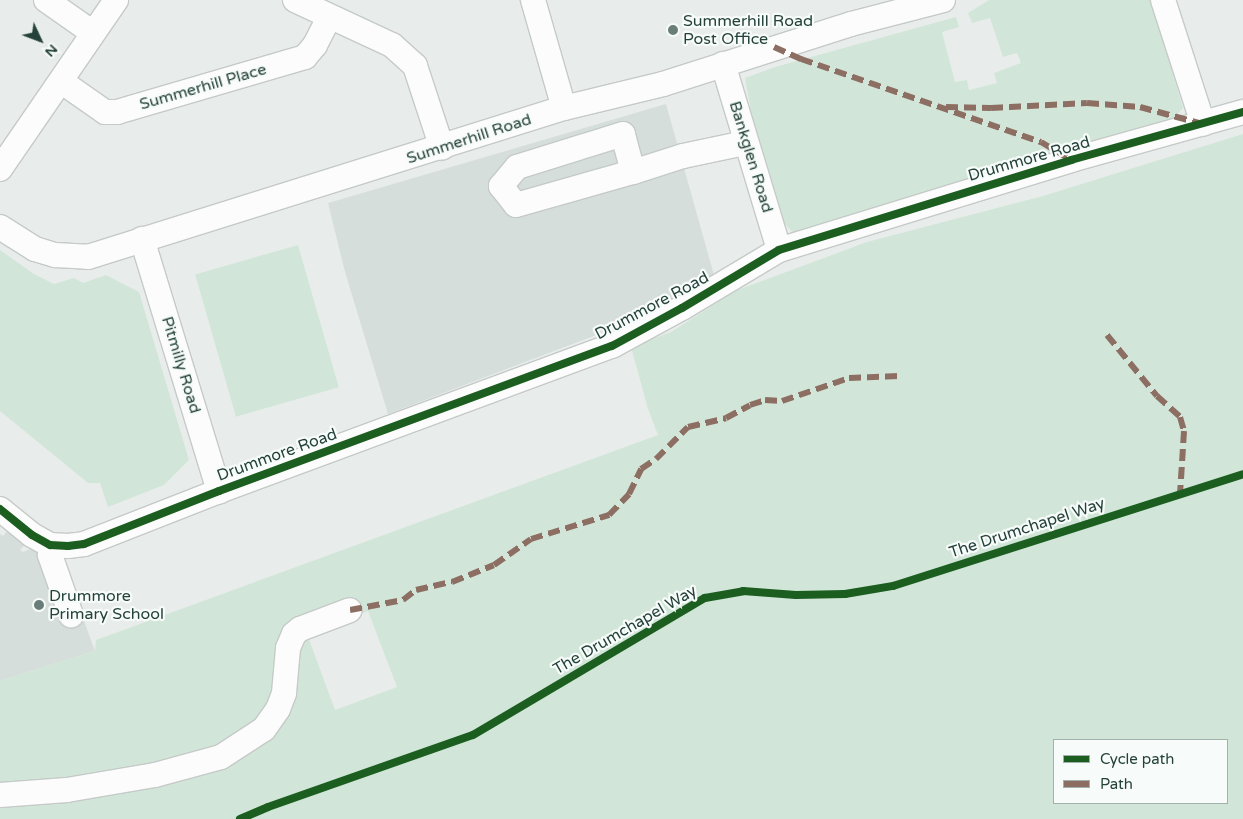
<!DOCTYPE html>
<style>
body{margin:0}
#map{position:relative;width:1243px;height:819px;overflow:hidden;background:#e8edeb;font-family:"Varela Round",sans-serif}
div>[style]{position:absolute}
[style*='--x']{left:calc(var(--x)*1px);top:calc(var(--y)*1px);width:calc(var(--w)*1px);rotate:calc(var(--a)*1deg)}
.built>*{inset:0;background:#d6dedb}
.green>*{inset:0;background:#d1e6d8;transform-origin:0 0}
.roads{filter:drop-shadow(1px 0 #c5cac8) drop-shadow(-1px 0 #c5cac8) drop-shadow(0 1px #c5cac8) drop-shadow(0 -1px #c5cac8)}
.minor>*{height:24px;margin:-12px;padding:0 12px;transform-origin:12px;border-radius:12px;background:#fcfcfc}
.quiet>*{height:6px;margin-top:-3px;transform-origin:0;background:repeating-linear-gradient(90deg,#8d6e63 0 12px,transparent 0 18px)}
.cycleway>*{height:8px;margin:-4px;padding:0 4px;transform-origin:4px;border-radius:4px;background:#1b5e20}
.dots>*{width:14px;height:14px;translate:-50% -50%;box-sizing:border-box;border:2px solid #f7fbf9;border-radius:50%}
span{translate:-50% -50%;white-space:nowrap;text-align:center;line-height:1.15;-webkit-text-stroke:4.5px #f7fbf9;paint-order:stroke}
.poi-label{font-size:16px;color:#24423a}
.left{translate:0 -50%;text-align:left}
.street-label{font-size:16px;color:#24423a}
.legend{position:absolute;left:1053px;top:739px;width:175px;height:65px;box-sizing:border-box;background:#f7fbf9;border:1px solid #a3b1ad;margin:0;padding:6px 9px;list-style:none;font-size:15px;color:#24423a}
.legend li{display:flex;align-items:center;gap:10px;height:25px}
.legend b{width:25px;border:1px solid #a3b1ad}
.north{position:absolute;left:15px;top:15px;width:50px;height:50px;-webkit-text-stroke:4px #f7fbf9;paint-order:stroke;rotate:133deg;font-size:14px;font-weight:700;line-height:20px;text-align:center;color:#24423a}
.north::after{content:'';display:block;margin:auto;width:18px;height:22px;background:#24423a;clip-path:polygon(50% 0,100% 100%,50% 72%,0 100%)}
</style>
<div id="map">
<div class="built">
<i style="clip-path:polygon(666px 104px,714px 275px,649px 312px,607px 331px,388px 414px,345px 272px,328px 203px)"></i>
<i style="clip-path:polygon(8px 530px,25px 544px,20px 550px,23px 552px,32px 548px,61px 558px,95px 651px,0 681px,0 534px,3px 536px)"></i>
</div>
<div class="green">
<i style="clip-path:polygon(989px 0,1151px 0,1183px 108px,1166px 126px,862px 211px,795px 235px,785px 224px,751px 111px,745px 78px,775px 67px,956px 17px,959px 27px,942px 32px,955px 82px,967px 80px,969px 90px,997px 83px,994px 73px,1021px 63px,1017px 53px,1003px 57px,990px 18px,972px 23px,968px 13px)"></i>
<i style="clip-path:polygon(evenodd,1243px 134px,1243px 819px,0 819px,0 681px,95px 651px,96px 640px,658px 435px,648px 409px,631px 347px,671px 332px,735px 291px,867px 242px,1043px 196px,1243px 134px,368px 611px,397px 687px,335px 710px,307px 634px,368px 611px,1243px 134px,1054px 740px,1227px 740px,1227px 803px,1054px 803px,1054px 740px)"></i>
<i style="left:298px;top:245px;width:148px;height:107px;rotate:74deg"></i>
<i style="clip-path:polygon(0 250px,34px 274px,54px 284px,74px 278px,83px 283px,106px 275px,139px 292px,189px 460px,164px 485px,108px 507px,100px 483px,88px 483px,0 411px)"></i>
</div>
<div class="roads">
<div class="minor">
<i style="--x:46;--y:0;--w:57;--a:35.1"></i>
<i style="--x:295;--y:0;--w:107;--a:24.9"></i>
<i style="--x:392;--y:45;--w:31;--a:42"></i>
<i style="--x:415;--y:66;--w:86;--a:71.8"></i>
<i style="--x:533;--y:0;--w:112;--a:74"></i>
<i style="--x:1163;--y:0;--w:130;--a:72.1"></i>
<i style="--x:723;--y:64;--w:194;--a:73.2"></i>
<i style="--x:62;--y:82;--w:52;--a:34.9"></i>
<i style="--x:105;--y:112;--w:12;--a:0"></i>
<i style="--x:117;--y:112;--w:196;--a:-16.3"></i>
<i style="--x:305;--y:57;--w:16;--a:-50"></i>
<i style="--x:315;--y:45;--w:31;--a:-63"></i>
<i style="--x:0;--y:169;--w:205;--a:-55.5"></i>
<i style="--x:633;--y:172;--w:39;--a:-105"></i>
<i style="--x:623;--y:134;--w:111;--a:162.7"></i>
<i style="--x:517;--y:167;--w:25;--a:130"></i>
<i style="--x:501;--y:186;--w:24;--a:52"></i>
<i style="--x:516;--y:205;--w:122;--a:-15.8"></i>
<i style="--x:633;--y:172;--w:52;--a:-17.7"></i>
<i style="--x:683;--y:156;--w:63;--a:-11.8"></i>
<i style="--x:0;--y:227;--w:41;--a:32.2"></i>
<i style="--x:35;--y:249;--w:21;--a:17"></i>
<i style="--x:55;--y:255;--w:33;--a:3"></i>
<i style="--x:88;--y:257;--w:499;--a:-17.4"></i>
<i style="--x:564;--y:108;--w:102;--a:-13.6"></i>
<i style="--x:663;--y:84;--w:197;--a:-17.7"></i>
<i style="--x:851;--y:24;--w:95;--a:-14.6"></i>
<i style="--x:142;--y:239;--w:264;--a:73"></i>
<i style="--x:0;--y:509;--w:41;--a:39.1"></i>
<i style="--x:32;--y:535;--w:21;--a:29"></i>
<i style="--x:50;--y:545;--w:18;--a:3"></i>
<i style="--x:68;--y:546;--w:16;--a:-7"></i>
<i style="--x:84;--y:544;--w:145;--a:-21.4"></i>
<i style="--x:219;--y:491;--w:419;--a:-20.3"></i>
<i style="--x:612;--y:346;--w:80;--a:-28.5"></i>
<i style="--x:682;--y:308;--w:113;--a:-30.9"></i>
<i style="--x:779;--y:250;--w:306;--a:-17.1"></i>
<i style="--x:1071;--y:160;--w:179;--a:-15.6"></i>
<i style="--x:50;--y:545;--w:10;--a:90"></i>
<i style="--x:50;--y:555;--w:64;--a:70.7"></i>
<i style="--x:0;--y:795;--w:67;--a:-4.3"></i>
<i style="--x:67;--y:790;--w:89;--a:-9.7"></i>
<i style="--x:155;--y:775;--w:68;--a:-15.3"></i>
<i style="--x:221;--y:757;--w:51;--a:-33.1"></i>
<i style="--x:264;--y:729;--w:24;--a:-55"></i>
<i style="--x:278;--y:709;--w:17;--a:-69"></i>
<i style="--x:284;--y:693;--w:45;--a:-84.9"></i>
<i style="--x:288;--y:648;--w:15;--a:-67"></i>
<i style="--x:294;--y:634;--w:8;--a:-40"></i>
<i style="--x:300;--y:629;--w:53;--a:-20.8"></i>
</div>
</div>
<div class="quiet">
<i style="--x:774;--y:47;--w:30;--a:24"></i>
<i style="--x:801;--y:59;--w:254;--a:19.1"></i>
<i style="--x:1041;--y:142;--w:35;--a:31"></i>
<i style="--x:946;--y:107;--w:45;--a:1.3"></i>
<i style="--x:991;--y:108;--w:96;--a:-3"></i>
<i style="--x:1087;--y:103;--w:53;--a:4.3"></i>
<i style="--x:1140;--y:107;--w:61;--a:15.2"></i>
<i style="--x:1107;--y:335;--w:79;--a:50.7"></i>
<i style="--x:1157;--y:396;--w:31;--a:42"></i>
<i style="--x:1180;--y:417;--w:15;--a:74"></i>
<i style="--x:1184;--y:431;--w:63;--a:93.6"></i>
<i style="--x:350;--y:610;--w:54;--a:-10.7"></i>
<i style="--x:403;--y:600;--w:16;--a:-38"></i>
<i style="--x:416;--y:590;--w:37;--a:-13"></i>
<i style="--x:452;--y:582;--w:45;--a:-22"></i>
<i style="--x:494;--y:565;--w:45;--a:-35.1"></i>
<i style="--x:531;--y:539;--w:82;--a:-17.1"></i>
<i style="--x:609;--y:515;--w:29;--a:-46"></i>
<i style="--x:629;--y:494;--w:28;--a:-64"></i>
<i style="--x:641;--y:469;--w:18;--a:-34"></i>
<i style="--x:656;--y:459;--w:45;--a:-45"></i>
<i style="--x:688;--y:427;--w:39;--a:-13"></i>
<i style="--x:726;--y:418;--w:27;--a:-28"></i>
<i style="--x:750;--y:405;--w:16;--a:-18"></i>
<i style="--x:765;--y:400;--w:17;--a:3"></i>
<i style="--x:782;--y:401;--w:71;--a:-18.9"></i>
<i style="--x:849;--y:378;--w:50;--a:-2.3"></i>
</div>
<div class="cycleway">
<i style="--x:0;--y:509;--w:41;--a:39.1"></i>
<i style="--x:32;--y:535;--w:21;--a:29"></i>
<i style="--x:50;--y:545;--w:18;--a:3"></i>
<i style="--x:68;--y:546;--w:16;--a:-7"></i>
<i style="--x:84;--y:544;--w:145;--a:-21.4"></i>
<i style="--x:219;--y:491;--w:419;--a:-20.3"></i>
<i style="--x:612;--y:346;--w:80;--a:-28.5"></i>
<i style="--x:682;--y:308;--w:113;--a:-30.9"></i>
<i style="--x:779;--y:250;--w:306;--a:-17.1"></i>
<i style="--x:1071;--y:160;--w:179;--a:-15.6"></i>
<i style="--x:240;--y:819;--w:30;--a:-23"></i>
<i style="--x:268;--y:807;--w:217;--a:-19.4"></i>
<i style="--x:473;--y:735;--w:269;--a:-30.6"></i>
<i style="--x:705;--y:598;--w:39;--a:-10"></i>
<i style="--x:743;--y:591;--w:53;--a:4.3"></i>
<i style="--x:796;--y:595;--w:49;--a:-1.2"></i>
<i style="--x:845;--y:594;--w:49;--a:-9.5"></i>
<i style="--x:893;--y:586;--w:367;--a:-17.7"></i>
</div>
<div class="dots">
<i style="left:673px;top:30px;background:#697e78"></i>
<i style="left:39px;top:605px;background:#697e78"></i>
</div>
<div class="poi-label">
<span class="left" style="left:683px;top:30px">Summerhill Road<br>Post Office</span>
<span class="left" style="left:49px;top:605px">Drummore<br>Primary School</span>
</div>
<div class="street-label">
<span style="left:203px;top:87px;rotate:-16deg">Summerhill Place</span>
<span style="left:469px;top:139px;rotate:-18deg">Summerhill Road</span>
<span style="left:751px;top:157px;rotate:73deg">Bankglen Road</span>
<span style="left:1029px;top:159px;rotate:-16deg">Drummore Road</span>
<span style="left:652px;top:306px;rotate:-28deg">Drummore Road</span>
<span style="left:181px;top:365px;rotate:73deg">Pitmilly Road</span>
<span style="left:277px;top:455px;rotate:-20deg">Drummore Road</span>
<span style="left:1027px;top:528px;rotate:-18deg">The Drumchapel Way</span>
<span style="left:625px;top:630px;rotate:-30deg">The Drumchapel Way</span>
</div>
<ul class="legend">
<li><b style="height:6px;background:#1b5e20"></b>Cycle path</li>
<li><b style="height:6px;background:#8d6e63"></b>Path</li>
</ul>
<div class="north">N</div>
</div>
